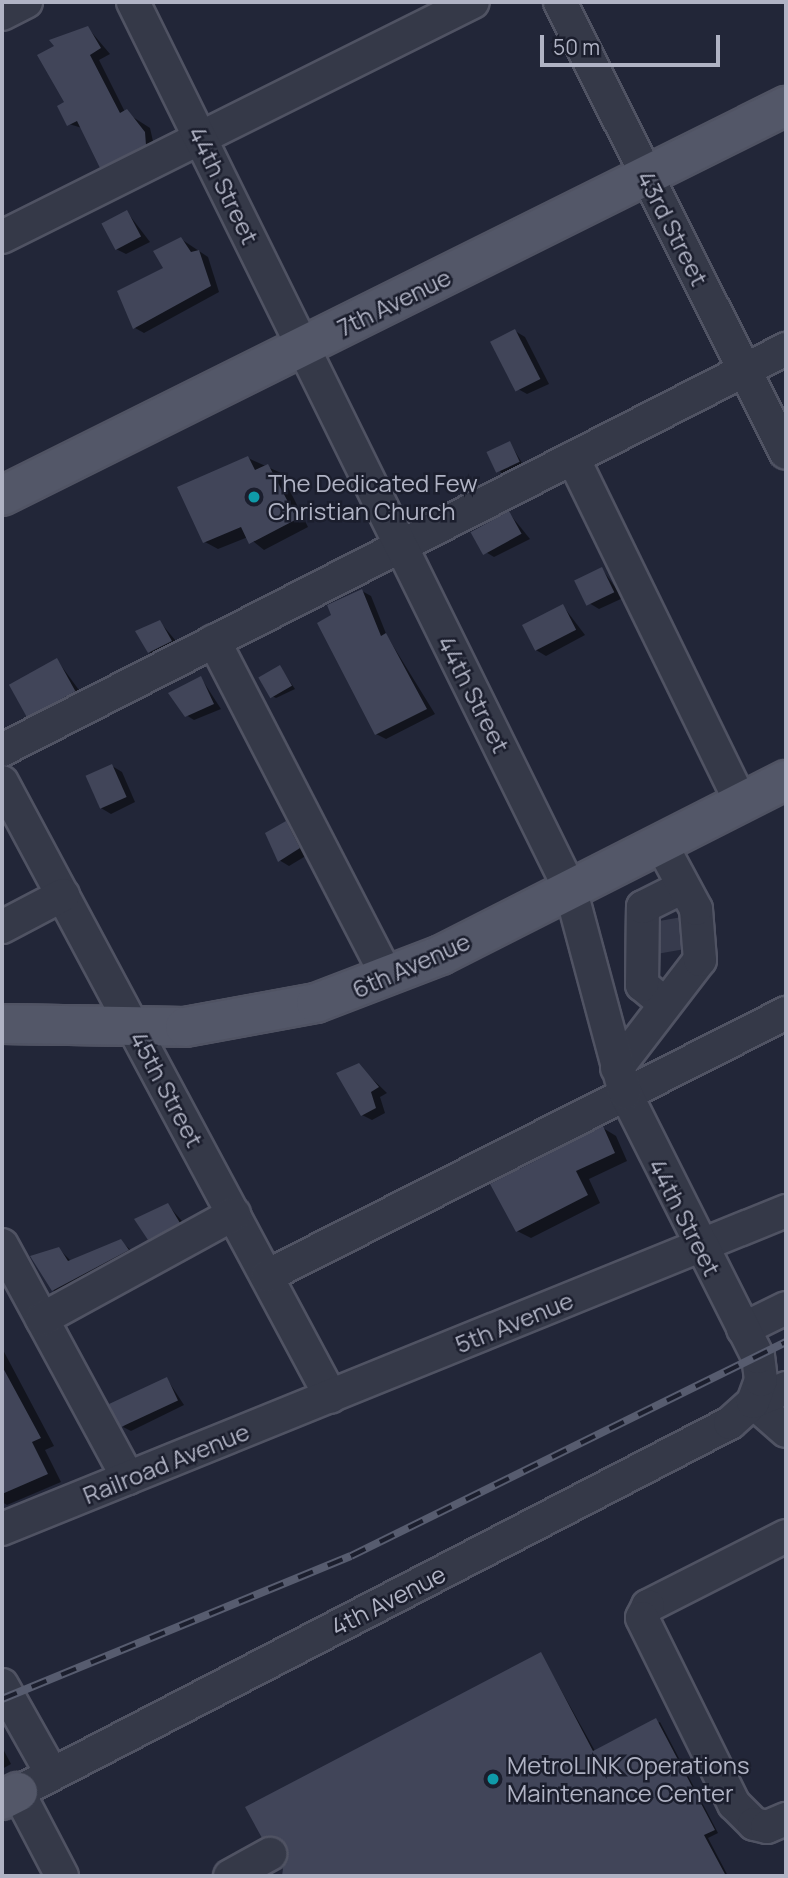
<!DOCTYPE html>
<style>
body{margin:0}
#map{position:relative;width:788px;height:1878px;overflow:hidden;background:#222638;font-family:Manrope,sans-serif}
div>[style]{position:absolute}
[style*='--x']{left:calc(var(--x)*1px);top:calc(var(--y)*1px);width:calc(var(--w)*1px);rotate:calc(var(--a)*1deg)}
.shadow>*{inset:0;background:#0007;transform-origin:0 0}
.building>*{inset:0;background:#414559;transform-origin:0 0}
.minor-tunnel>*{height:32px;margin-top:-16px;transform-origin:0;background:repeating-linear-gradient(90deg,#373b4d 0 32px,transparent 0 48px)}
.roads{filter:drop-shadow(2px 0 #505363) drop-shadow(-2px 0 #505363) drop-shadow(0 2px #505363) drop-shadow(0 -2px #505363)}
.minor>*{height:32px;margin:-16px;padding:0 16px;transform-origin:16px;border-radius:16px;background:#353948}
.major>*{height:38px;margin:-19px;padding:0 19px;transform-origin:19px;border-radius:19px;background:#535768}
.rail>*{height:8px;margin-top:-4px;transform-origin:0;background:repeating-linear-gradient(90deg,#1b1e2d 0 16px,#575c6f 0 32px);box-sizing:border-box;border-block:2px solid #575c6f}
.dots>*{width:19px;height:19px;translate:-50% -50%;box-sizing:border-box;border:4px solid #1b1e2d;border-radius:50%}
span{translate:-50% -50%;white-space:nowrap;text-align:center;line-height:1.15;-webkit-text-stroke:5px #1b1e2d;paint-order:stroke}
.street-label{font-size:24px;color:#b0b3c4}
.poi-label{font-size:24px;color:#b0b3c4}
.left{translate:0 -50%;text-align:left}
.frame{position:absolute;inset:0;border:4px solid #b0b3c4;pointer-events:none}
.scale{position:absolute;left:540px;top:35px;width:180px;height:32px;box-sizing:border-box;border:4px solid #b0b3c4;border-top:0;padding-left:9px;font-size:21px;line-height:24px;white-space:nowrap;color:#b0b3c4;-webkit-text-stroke:5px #1b1e2d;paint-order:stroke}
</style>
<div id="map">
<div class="shadow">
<i style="clip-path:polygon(88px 28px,110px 54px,99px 60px,125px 112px,150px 128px,155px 150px,111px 172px,101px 167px,82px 128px,69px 124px,66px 103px)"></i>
<i style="clip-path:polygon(127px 212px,150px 242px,126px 254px,116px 249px)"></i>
<i style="clip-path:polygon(181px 239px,208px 257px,219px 292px,144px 333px,135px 328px)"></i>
<i style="clip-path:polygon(515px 331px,525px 337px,549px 384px,527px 394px,518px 389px)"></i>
<i style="left:510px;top:443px;width:26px;height:23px;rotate:59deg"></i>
<i style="clip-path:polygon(248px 458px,281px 473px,308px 527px,264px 550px,248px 537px,218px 549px,205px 542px)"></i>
<i style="clip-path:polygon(509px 513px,530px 539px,494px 557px,484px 551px)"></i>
<i style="clip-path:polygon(602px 569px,623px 598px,599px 609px,589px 603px)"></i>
<i style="clip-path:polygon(362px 591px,371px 596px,387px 636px,435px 714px,386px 739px,376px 734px,333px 616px)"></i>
<i style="clip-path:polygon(563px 606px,585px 635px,546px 656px,536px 650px)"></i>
<i style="clip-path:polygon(160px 622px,181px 647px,159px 658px,149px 652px)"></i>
<i style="clip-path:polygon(57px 660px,84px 697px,39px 719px,30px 714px)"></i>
<i style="clip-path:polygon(280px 667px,295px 689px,276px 698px,272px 696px)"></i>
<i style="clip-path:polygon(201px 678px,221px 709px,194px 720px,186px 715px)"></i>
<i style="clip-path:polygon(112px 766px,122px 772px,135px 802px,111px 814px,101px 808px)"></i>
<i style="clip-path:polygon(286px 823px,309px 854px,289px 866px,279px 860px)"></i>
<i style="clip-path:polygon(358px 1065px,387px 1093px,380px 1097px,385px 1113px,372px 1120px,362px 1115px)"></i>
<i style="clip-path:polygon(603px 1128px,616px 1136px,627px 1161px,589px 1179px,600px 1203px,531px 1238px,517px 1231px)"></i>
<i style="clip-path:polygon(168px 1205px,188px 1228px,159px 1245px,149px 1239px)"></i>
<i style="clip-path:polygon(121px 1241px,136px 1255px,61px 1295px,53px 1290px,59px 1249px,72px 1262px)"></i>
<i style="clip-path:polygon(2px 1348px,54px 1446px,45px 1450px,61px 1482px,7px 1505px,2px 1502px)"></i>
<i style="clip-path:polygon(167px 1379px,184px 1405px,131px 1431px,123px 1427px)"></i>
<i style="clip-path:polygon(541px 1654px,595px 1751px,660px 1722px,718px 1833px,708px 1838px,728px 1876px,284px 1876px,288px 1845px,263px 1836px)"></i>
<i style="clip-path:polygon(2px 1747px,11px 1764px,2px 1769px)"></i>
</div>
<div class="building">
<i style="clip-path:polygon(88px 26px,101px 48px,90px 55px,120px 113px,127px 109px,145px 132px,146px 145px,100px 168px,77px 121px,67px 126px,57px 106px,64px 102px,37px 55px,54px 46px,49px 40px)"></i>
<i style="left:127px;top:210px;width:30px;height:29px;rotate:62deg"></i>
<i style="clip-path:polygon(181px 237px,191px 252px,199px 250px,211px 286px,133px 329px,117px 291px,163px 268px,153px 251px)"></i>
<i style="left:515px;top:329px;width:56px;height:28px;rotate:63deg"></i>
<i style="left:510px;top:441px;width:23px;height:26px;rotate:65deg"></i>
<i style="clip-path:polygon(248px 456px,255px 470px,268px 464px,297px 519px,249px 544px,241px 527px,203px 543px,177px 487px)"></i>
<i style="left:509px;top:511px;width:26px;height:44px;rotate:61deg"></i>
<i style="left:602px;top:567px;width:28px;height:31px;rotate:64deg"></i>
<i style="clip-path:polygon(362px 589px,381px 636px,386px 633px,427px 709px,375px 735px,317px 623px,331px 615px,327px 605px)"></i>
<i style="left:563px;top:604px;width:29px;height:46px;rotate:63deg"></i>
<i style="clip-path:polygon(160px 620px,172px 641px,148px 653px,135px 631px)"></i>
<i style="left:57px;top:658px;width:38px;height:55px;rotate:61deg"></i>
<i style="left:280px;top:665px;width:24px;height:25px;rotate:60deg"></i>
<i style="clip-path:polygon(201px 676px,214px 704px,185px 717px,168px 693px)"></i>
<i style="left:112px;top:764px;width:36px;height:29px;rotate:66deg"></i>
<i style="clip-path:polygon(286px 821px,300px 848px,278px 862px,265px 833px)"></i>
<i style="clip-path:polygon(359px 1063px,379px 1087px,371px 1092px,376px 1108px,361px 1116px,336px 1073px)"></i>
<i style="clip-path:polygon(603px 1126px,615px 1153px,576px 1171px,588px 1195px,516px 1232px,490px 1184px)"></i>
<i style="clip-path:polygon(168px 1203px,180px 1223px,148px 1240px,134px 1219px)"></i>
<i style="clip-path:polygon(121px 1239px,129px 1250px,52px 1291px,30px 1256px,59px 1247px,68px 1261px)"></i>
<i style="clip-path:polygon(2px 1366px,41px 1438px,32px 1442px,48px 1474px,2px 1494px)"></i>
<i style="left:167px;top:1377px;width:26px;height:64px;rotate:65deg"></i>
<i style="clip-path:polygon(541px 1652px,593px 1751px,656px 1718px,715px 1830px,704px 1835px,726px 1876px,282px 1876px,286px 1846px,279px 1838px,262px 1838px,245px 1807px)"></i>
</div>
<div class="minor-tunnel">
<i style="--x:655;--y:938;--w:29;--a:-10"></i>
</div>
<div class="roads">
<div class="minor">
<i style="--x:560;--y:2;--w:504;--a:63.38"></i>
<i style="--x:2;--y:14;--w:27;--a:-27"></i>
<i style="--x:2;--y:237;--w:526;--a:-26.52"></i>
<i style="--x:573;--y:458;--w:384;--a:64"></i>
<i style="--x:214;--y:641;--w:379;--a:62.7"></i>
<i style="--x:2;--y:750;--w:881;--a:-27.09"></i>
<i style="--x:2;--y:782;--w:697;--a:61.86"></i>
<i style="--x:2;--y:927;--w:69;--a:-27.7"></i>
<i style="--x:665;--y:1004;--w:30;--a:-140"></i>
<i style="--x:642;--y:985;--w:78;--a:-89.3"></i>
<i style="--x:643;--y:907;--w:45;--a:-26.6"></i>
<i style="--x:617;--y:1068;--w:136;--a:-52.5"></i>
<i style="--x:700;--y:960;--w:51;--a:-94.5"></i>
<i style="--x:696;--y:909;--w:74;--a:-118.3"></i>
<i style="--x:2;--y:1245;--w:265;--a:61.6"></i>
<i style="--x:267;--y:1276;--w:582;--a:-26.87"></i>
<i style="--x:42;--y:1319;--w:219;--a:-28.7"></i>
<i style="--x:743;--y:1329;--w:48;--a:-26"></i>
<i style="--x:753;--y:1402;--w:44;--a:41.3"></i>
<i style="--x:753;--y:1402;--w:36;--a:-23"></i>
<i style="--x:2;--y:1529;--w:846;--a:-22.08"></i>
<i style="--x:786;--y:1536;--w:155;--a:153.1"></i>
<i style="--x:648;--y:1606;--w:13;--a:117"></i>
<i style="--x:642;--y:1618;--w:208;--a:63.7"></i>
<i style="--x:734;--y:1804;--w:28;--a:45"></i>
<i style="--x:754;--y:1824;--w:13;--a:13"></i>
<i style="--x:767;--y:1827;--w:21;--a:-23"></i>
<i style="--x:2;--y:1685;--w:102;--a:60.7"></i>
<i style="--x:62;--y:1876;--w:95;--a:-117.6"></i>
<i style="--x:18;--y:1792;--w:802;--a:-27.4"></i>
<i style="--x:730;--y:1423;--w:31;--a:-42"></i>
<i style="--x:753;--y:1402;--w:23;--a:-70"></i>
<i style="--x:761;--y:1380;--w:23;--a:-97"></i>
<i style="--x:758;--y:1357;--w:296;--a:-116.7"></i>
<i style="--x:625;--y:1093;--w:209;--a:-105"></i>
<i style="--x:571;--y:891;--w:991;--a:-116.23"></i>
<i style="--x:230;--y:1876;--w:46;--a:-28.8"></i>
</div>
<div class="major">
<i style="--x:2;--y:496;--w:876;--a:-26.45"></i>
<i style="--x:2;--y:1024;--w:183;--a:0.9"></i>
<i style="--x:185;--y:1027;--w:133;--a:-10.4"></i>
<i style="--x:316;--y:1003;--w:134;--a:-21"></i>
<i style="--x:441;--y:955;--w:387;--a:-26.9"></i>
<i style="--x:2;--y:1800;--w:18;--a:-27"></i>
</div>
</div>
<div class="rail">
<i style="--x:2;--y:1699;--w:377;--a:-22.3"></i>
<i style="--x:351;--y:1556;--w:485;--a:-26.2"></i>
</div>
<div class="dots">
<i style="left:254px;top:497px;background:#0f9aa8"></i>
<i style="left:493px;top:1779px;background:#0f9aa8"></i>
</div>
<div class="street-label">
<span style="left:224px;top:185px;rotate:64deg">44th Street</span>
<span style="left:673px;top:228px;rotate:63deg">43rd Street</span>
<span style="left:394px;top:302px;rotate:-26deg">7th Avenue</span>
<span style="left:474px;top:694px;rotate:63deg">44th Street</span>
<span style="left:411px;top:965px;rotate:-24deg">6th Avenue</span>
<span style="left:167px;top:1089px;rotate:62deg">45th Street</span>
<span style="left:685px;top:1217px;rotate:63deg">44th Street</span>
<span style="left:514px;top:1322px;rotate:-22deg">5th Avenue</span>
<span style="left:166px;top:1463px;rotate:-22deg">Railroad Avenue</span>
<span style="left:388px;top:1600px;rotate:-27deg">4th Avenue</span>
</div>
<div class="poi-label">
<span class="left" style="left:268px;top:497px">The Dedicated Few<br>Christian Church</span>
<span class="left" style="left:507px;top:1779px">MetroLINK Operations<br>Maintenance Center</span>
</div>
<div class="frame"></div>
<div class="scale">50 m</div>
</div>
